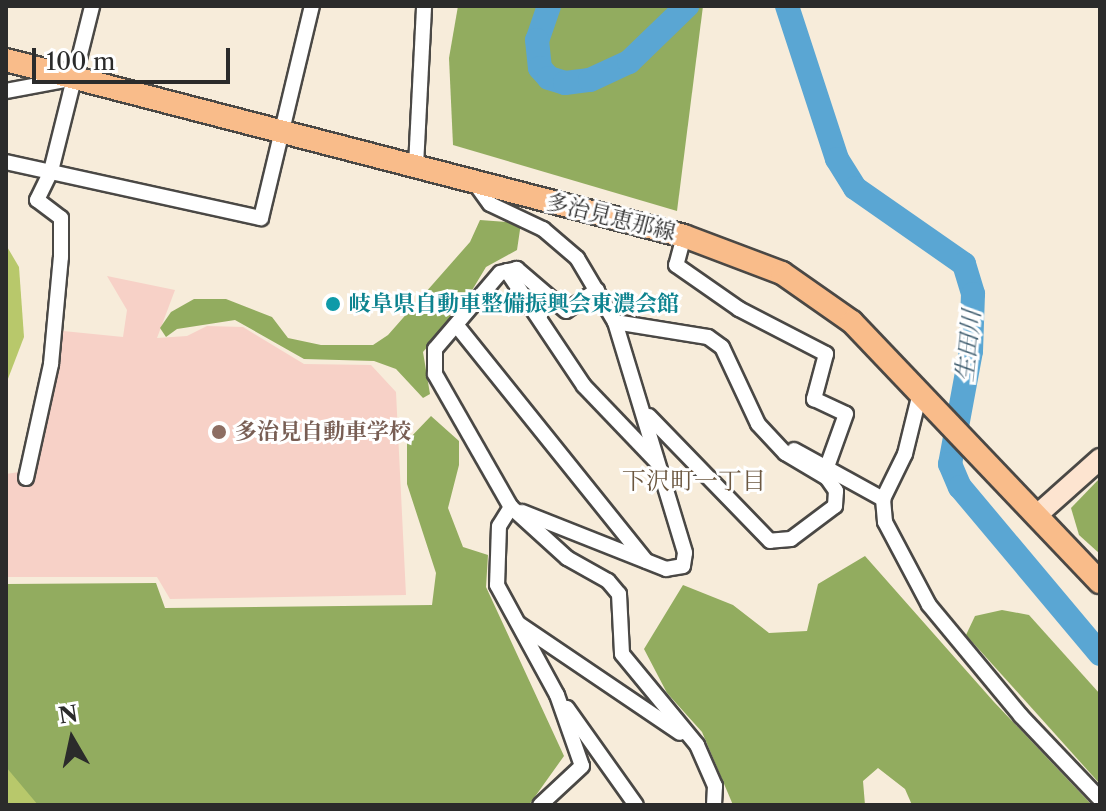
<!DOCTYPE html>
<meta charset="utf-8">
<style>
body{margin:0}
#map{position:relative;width:1106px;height:811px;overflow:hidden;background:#f7ecda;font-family:"Libre Caslon Text","Noto Serif JP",serif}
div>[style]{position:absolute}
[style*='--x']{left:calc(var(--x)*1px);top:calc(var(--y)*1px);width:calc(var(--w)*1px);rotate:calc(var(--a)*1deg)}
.built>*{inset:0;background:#f7d1c7}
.green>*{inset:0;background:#b8c86b}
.forest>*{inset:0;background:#92ac5f}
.river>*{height:24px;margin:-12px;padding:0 12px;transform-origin:12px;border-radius:12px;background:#5aa6d3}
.roads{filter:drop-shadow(2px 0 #4a4845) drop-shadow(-2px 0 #4a4845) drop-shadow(0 2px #4a4845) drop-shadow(0 -2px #4a4845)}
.minor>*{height:14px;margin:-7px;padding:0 7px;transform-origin:7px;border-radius:7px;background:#fff}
.secondary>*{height:20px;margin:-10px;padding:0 10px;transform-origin:10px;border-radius:10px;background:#fde4d0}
.primary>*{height:22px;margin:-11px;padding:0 11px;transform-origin:11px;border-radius:11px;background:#f9bc8a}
.dots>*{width:22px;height:22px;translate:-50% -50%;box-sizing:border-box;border:4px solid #fff;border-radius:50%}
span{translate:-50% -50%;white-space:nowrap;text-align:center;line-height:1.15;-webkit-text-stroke:6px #fff;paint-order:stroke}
.street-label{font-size:22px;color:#2b2b2b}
.culture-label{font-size:22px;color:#0d838f;font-weight:700}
.left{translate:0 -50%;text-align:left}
.education-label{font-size:22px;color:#785e54;font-weight:700}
.water-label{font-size:24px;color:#3e5c6e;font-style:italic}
.neighbourhood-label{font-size:24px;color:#6c5841}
.frame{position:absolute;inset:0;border:8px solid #2b2b2b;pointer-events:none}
.north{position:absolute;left:32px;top:699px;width:80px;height:80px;-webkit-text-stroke:6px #fff;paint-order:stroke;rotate:351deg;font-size:22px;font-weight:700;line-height:32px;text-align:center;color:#2b2b2b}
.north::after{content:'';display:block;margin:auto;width:28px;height:36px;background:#2b2b2b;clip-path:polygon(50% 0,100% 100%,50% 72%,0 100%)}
.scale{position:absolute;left:32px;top:48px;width:198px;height:36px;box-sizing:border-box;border:4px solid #2b2b2b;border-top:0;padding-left:10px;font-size:24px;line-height:28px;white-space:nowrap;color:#2b2b2b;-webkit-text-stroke:6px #fff;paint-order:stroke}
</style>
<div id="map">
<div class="built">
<i style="clip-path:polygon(107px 276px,175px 290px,157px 338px,187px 336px,207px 326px,243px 327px,304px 364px,371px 365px,396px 392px,406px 595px,170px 599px,157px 577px,6px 577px,6px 474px,32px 470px,63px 331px,123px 337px,127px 310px)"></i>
</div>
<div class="green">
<i style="clip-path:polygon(6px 245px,19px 267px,24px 337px,6px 384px)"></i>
<i style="clip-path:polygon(6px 691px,75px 805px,6px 805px)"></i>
</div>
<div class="forest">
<i style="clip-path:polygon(458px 6px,703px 6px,677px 211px,453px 145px,449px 58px)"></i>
<i style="clip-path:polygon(480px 220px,521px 223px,517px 250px,486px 267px,462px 307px,423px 352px,430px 394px,423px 398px,396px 369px,374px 361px,304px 359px,235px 320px,177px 329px,166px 337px,160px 328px,171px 312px,194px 299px,226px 299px,272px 317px,288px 338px,321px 345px,373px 345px,388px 335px,470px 242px)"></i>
<i style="clip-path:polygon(431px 416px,459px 441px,459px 465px,448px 508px,463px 547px,488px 555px,486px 587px,564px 756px,529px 805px,38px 805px,6px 767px,6px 584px,156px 583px,165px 608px,432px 605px,436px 573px,407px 484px,407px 441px)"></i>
<i style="clip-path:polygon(1100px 478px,1100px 554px,1079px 535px,1071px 508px)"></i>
<i style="clip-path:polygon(865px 556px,994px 702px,1092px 805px,912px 805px,905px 789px,878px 768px,863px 781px,865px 805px,733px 805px,702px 732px,667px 693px,644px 649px,683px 585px,733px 605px,769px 633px,807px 631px,818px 584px)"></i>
<i style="clip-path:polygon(1002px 610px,1029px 615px,1100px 694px,1100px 784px,966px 635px,975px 616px)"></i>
</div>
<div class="river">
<i style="--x:549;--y:6;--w:36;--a:109"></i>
<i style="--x:537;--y:40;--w:28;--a:84"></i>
<i style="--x:540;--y:68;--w:13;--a:48"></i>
<i style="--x:549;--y:78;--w:17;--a:17"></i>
<i style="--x:565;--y:83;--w:25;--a:-7"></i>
<i style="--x:590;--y:80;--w:43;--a:-24.8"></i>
<i style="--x:629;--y:62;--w:81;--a:-44"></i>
<i style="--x:787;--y:6;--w:161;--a:71.9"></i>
<i style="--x:837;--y:159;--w:34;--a:58"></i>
<i style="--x:855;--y:188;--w:133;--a:34.9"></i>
<i style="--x:964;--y:264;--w:31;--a:73"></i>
<i style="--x:973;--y:294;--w:57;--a:92"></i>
<i style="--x:971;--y:351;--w:115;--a:100.5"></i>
<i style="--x:950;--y:464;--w:25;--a:67"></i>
<i style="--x:960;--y:487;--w:218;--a:50"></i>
</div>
<div class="roads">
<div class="minor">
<i style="--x:6;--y:91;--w:66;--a:-10.5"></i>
<i style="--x:6;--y:162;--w:261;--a:12.4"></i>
<i style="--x:261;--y:218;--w:218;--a:-76.5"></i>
<i style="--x:416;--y:166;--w:160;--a:-87.1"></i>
<i style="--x:474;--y:182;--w:27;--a:54"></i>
<i style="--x:490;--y:204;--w:59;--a:25.3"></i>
<i style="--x:543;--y:229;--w:45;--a:40.5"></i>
<i style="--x:577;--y:258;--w:74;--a:59.3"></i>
<i style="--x:615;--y:322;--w:241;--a:73.1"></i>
<i style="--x:685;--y:553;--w:13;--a:99"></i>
<i style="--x:683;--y:566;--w:17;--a:170"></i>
<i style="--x:666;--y:569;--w:155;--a:-158.4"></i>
<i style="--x:684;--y:236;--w:30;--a:105"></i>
<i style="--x:676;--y:265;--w:77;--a:34.9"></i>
<i style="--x:739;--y:309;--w:98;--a:27.3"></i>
<i style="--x:826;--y:354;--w:47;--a:104.9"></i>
<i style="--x:814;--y:399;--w:35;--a:25"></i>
<i style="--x:846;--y:414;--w:53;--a:109.8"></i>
<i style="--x:507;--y:271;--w:138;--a:56.2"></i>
<i style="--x:584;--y:386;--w:105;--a:46.2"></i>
<i style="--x:597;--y:290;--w:37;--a:146"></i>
<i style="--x:566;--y:311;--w:65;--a:-139.4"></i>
<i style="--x:517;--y:269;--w:17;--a:167"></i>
<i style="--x:500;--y:273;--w:100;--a:130.5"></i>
<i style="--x:435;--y:349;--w:25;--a:90"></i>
<i style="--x:435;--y:374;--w:153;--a:60.3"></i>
<i style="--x:511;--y:507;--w:76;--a:42.3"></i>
<i style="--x:567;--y:558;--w:47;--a:29.3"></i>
<i style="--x:608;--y:581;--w:17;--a:50"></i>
<i style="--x:619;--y:594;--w:60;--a:87.1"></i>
<i style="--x:622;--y:654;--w:118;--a:50.5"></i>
<i style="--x:697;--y:745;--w:45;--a:66.3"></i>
<i style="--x:715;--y:786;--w:19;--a:93"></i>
<i style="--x:615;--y:322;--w:94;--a:9.2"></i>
<i style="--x:708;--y:337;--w:17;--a:36"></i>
<i style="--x:722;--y:347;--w:85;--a:64.9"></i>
<i style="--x:758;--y:424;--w:40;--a:47"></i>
<i style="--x:785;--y:453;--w:49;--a:30.8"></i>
<i style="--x:827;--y:478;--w:16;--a:55"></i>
<i style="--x:836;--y:491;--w:15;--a:94"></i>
<i style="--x:835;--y:506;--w:55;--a:143.1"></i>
<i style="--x:791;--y:539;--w:21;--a:175"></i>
<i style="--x:770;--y:541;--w:174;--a:-134.1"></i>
<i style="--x:458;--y:327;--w:300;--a:51.2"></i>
<i style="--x:920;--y:393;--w:63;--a:103.8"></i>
<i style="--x:905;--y:454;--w:50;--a:116.1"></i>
<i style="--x:883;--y:499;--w:23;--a:85"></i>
<i style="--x:885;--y:522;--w:94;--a:62.1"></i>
<i style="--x:929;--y:605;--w:144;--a:50.3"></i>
<i style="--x:1021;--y:716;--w:115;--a:46.4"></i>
<i style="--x:794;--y:450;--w:102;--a:28.8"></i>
<i style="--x:26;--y:478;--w:117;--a:-77.6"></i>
<i style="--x:51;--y:364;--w:107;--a:-84.7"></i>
<i style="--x:61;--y:257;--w:39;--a:-90"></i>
<i style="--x:61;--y:218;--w:30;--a:-143"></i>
<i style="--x:37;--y:200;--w:32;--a:-64"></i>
<i style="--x:51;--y:171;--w:170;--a:-76"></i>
<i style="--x:511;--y:507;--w:22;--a:122"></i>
<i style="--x:499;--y:526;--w:59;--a:91.9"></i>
<i style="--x:497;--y:585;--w:125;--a:61.4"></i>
<i style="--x:557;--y:695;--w:75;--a:70.6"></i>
<i style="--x:582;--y:766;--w:57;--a:137.1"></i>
<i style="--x:519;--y:624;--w:194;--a:34.1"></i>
<i style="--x:567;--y:708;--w:119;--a:54.6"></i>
</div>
<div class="secondary">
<i style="--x:1036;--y:516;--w:86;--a:-41.7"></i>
</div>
<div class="primary">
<i style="--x:6;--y:60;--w:700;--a:14.55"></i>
<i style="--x:684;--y:236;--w:105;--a:20.7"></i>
<i style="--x:782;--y:273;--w:85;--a:35"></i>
<i style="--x:852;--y:322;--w:359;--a:46.4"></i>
</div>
</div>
<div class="dots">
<i style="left:333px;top:304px;background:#0f9aa8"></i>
<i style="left:219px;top:432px;background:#8d6e63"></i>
</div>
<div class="street-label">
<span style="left:611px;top:217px;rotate:14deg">多治見恵那線</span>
</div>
<div class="culture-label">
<span class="left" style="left:349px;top:304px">岐阜県自動車整備振興会東濃会館</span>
</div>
<div class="education-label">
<span class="left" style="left:235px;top:432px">多治見自動車学校</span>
</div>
<div class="water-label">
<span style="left:968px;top:346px;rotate:-84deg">生田川</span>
</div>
<div class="neighbourhood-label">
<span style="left:694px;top:481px">下沢町一丁目</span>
</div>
<div class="frame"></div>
<div class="north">N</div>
<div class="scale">100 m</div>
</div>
